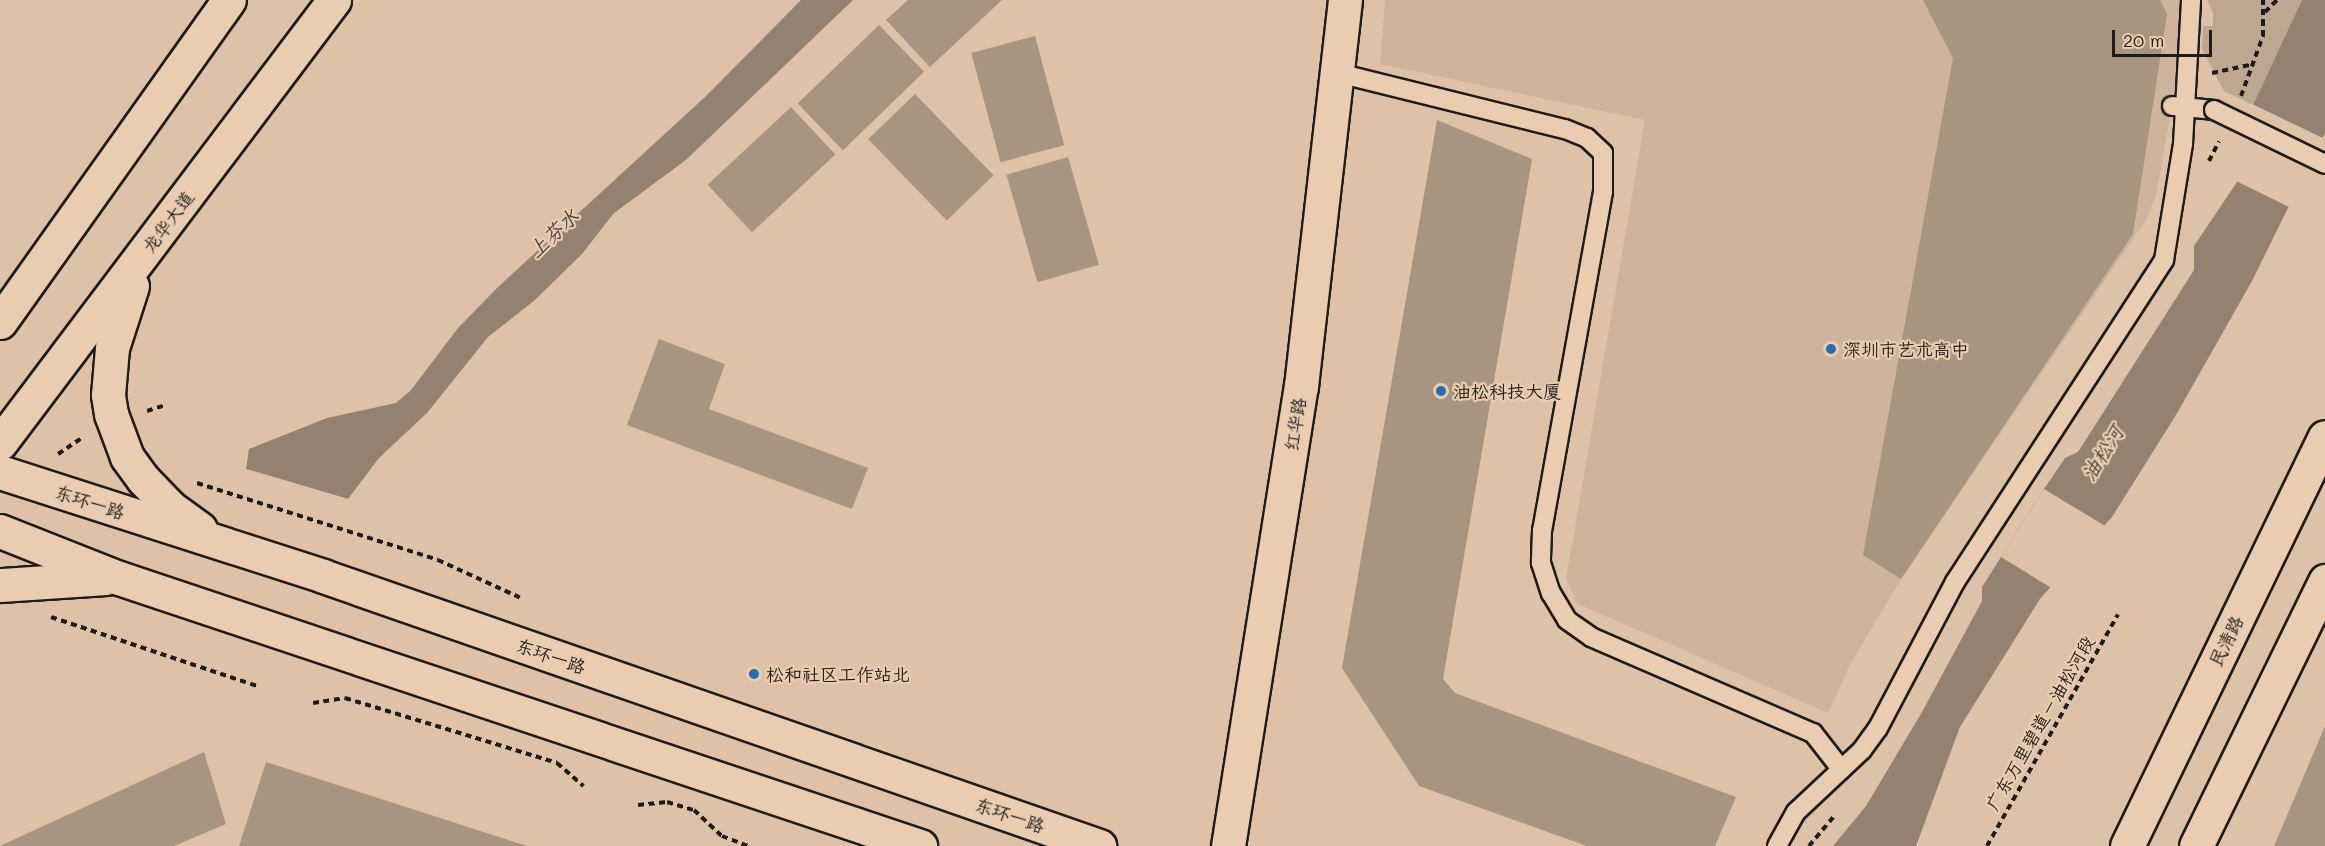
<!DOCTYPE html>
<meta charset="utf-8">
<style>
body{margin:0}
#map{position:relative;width:2325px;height:846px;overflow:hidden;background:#dec2a8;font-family:Mali,"LXGW WenKai TC",sans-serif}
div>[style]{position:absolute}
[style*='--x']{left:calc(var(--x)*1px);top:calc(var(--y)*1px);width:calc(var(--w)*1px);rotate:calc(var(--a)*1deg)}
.built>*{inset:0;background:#ceb49c}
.green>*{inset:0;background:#bda791}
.water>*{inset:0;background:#938272}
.pier>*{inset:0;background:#dec2a8}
.building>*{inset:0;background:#a79481;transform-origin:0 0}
.path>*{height:4px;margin-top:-2px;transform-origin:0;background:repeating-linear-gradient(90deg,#1c1c1c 0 6px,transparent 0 10.5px)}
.roads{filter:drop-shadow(2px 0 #1c1c1c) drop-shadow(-2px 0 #1c1c1c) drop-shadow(0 2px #1c1c1c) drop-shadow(0 -2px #1c1c1c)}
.lane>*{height:18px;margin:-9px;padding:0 9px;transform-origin:9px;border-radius:9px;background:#eacdb1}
.secondary>*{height:33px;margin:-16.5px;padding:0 16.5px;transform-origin:16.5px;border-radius:16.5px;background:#eacdb1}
.primary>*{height:33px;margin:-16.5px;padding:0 16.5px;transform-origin:16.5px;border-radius:16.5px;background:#eacdb1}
.bridges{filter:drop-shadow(2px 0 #1c1c1c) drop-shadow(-2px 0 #1c1c1c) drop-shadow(0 2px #1c1c1c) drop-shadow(0 -2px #1c1c1c)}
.lane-bridge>*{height:18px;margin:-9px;padding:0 9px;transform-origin:9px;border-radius:9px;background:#eacdb1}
.dots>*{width:16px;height:16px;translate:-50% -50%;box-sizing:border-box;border:3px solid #eacdb1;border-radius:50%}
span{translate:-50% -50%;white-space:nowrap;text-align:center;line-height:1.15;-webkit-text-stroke:4.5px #eacdb1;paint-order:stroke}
.street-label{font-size:18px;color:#1c1c1c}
.poi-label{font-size:18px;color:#1c1c1c}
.left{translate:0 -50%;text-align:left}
.water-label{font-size:20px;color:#46403a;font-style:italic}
.scale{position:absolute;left:2112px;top:30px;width:100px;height:27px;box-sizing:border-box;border:3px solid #1c1c1c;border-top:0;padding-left:8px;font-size:18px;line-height:21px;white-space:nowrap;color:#1c1c1c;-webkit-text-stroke:4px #eacdb1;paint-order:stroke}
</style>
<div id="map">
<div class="built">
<i style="clip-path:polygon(1385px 0,2179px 0,2185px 11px,2172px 106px,2156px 196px,2146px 220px,1901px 579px,1851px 663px,1828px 713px,1578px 604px,1566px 579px,1645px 120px,1380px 64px)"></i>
</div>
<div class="green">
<i style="clip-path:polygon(2207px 0,2302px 0,2253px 105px,2224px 91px,2202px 49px,2203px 26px,2213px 26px,2213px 12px)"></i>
</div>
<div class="water">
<i style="clip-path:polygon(801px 0,853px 0,687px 159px,613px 214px,582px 254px,535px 300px,488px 337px,427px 413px,379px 458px,348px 499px,246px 469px,249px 449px,327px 418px,396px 403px,411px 390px,458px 328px,498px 287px,705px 97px)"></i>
<i style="clip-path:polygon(2302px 0,2325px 0,2325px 133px,2252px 281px,2176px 415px,2112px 517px,2040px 599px,1960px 727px,1916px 846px,1833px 846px,1866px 806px,1922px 712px,1982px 601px,1982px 587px,2044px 489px,2065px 458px,2078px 452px,2194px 270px,2194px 246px,2237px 182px,2253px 105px)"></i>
</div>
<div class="pier">
<i style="clip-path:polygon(2250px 103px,2325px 139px,2291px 208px,2234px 180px)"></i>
<i style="clip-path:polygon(243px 468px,351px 500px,297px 487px)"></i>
<i style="clip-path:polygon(2044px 489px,2107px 527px,2053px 589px,2001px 557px)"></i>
</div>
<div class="building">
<i style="clip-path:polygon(908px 0,1002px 0,930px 67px,886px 20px)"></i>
<i style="clip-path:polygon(1923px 0,2160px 0,2167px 14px,2133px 234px,1901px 579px,1863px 555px,1953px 58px)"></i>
<i style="left:879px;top:25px;width:65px;height:113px;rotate:46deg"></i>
<i style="left:1035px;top:36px;width:113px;height:66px;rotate:75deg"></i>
<i style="left:915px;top:94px;width:113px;height:65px;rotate:46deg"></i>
<i style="left:791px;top:107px;width:65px;height:114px;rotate:47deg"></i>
<i style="clip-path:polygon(1437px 120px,1532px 159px,1443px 679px,1455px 693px,1736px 797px,1715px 846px,1587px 846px,1419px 786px,1342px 668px)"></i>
<i style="left:1068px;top:157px;width:112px;height:64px;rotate:74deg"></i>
<i style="clip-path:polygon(659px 339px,725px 364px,709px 409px,868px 468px,852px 509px,627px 425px)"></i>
<i style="clip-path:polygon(2325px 726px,2325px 846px,2274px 846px)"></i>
<i style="clip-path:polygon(204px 752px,226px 824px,174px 846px,0 846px)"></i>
<i style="clip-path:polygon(266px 762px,527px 846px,239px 846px)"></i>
</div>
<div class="path">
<i style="--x:2265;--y:12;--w:17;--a:-45"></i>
<i style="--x:2212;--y:73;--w:43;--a:-12.1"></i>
<i style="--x:2241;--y:96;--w:64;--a:-69.9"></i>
<i style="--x:2263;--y:36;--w:36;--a:-90"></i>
<i style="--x:2209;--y:161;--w:22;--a:-63"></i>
<i style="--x:147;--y:411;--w:20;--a:-18"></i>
<i style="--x:58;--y:454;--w:30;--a:-34"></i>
<i style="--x:197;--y:483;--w:253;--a:17.7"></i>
<i style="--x:438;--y:560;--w:91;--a:24.6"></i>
<i style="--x:51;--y:617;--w:220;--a:18.5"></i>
<i style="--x:313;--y:703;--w:32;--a:-9"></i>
<i style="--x:345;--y:698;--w:222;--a:17"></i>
<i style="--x:557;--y:763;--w:35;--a:41"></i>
<i style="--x:638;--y:805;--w:29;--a:-6"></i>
<i style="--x:667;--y:802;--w:28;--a:17"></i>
<i style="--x:694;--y:810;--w:38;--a:43"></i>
<i style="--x:722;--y:836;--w:28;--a:21"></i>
<i style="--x:1809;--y:846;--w:40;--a:-50"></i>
<i style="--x:1987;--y:846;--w:266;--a:-60.5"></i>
</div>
<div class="roads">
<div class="lane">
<i style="--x:1338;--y:73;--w:234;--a:13.9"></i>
<i style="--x:1565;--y:129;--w:24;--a:22"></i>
<i style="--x:1587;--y:138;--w:22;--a:43"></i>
<i style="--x:1603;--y:153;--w:39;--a:90"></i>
<i style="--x:1603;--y:192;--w:343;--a:100.2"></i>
<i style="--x:1542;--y:530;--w:33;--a:92"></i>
<i style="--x:1541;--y:563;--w:32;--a:72"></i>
<i style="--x:1551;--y:593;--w:31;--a:59"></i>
<i style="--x:1567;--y:620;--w:29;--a:35"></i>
<i style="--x:1591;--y:637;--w:242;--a:23.4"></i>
<i style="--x:1813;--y:733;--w:46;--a:52.1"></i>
<i style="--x:2172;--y:106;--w:42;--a:5.4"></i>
<i style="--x:1777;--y:846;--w:39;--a:-61"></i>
<i style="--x:1796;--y:812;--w:91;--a:-43.2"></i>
<i style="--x:1862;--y:750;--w:27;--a:-54"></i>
<i style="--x:1878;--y:728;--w:165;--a:-62.2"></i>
<i style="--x:1955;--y:582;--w:384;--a:-57"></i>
<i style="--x:2164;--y:260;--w:118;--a:-80.7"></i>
<i style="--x:2183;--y:144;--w:144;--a:-86.8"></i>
</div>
<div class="secondary">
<i style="--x:1228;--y:846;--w:466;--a:-81"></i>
<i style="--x:1301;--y:386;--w:388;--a:-83.5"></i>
</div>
<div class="primary">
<i style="--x:132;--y:286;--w:65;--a:107.9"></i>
<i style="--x:112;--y:348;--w:47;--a:94.9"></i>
<i style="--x:108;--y:395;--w:19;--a:81"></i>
<i style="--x:111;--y:414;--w:46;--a:69.6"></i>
<i style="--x:127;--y:457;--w:27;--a:54"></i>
<i style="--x:143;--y:479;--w:39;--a:46"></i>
<i style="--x:170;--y:507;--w:37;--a:36"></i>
<i style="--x:0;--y:322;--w:395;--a:-54.6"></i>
<i style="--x:0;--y:443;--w:555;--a:-52.99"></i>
<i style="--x:0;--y:472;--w:339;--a:17.8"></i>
<i style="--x:323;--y:576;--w:822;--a:19.18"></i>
<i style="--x:0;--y:531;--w:128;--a:21.6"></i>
<i style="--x:119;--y:578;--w:845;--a:18.5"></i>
<i style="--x:0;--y:585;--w:105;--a:-3.8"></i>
<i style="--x:2127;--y:846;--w:454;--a:-64.2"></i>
<i style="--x:2196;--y:846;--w:295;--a:-64"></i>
</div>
</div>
<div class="bridges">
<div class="lane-bridge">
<i style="--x:2214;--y:110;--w:123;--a:25.9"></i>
</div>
</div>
<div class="dots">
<i style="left:1831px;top:349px;background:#1f6fb2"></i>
<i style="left:1441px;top:391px;background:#1f6fb2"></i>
<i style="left:754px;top:674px;background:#1f6fb2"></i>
</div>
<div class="street-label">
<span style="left:168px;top:222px;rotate:-53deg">龙华大道</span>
<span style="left:1295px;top:424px;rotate:-81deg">红华路</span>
<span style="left:90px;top:502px;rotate:18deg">东环一路</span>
<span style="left:2226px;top:641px;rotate:-64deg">民清路</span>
<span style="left:551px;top:656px;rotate:19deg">东环一路</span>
<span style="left:2040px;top:723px;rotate:-60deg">广东万里碧道－油松河段</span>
<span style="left:1010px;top:815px;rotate:19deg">东环一路</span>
</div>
<div class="poi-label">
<span class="left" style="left:1843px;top:349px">深圳市艺术高中</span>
<span class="left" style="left:1453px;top:391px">油松科技大厦</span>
<span class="left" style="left:766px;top:674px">松和社区工作站北</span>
</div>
<div class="water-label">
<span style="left:553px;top:233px;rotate:-43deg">上芬水</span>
<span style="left:2102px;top:453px;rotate:-58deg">油松河</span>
</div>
<div class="scale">20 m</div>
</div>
